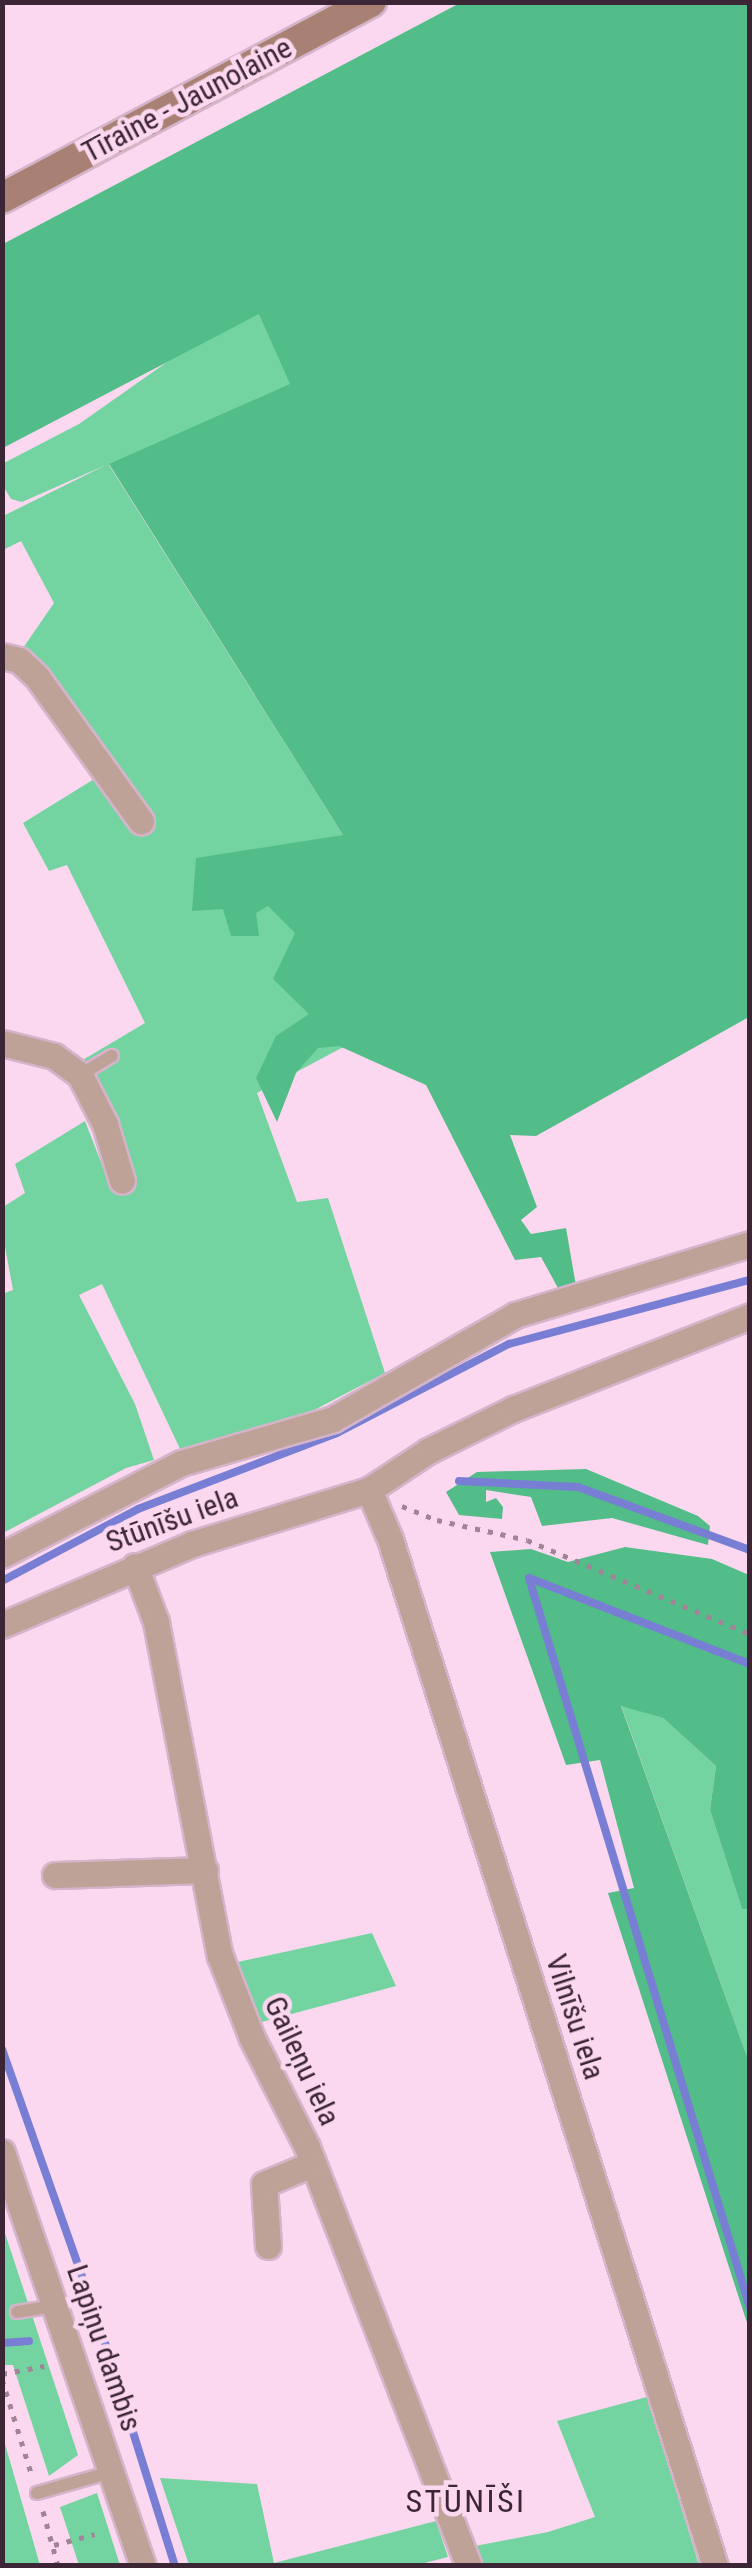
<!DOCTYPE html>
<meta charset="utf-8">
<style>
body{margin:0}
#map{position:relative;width:752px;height:2568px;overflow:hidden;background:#fbd8ef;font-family:"Roboto Condensed",sans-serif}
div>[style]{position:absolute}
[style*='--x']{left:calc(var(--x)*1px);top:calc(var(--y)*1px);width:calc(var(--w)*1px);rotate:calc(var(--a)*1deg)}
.green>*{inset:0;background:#74d4a1}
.forest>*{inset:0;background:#52bd88}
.stream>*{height:8px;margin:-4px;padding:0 4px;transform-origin:4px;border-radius:4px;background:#787ed3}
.path>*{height:5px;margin-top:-2.5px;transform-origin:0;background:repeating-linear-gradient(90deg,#a18497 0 5px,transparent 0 13px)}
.roads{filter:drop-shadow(2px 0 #d5b4ca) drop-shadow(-2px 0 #d5b4ca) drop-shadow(0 2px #d5b4ca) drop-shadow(0 -2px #d5b4ca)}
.lane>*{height:12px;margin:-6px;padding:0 6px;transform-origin:6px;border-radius:6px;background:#bea298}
.street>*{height:25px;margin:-12.5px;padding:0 12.5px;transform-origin:12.5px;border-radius:12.5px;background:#bea298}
.secondary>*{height:30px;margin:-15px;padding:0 15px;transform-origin:15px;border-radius:15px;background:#a98174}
span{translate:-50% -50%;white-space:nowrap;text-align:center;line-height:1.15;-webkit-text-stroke:9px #fbd8ef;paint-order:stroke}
.street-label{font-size:30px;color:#3c2635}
.neighbourhood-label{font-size:32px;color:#3c2635;letter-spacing:2.5px}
.frame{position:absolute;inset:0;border:5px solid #3c2635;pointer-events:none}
</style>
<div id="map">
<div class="green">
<i style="clip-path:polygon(264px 307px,305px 369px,289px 386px,109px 465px,343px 835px,411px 1011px,257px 1093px,297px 1202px,328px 1198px,385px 1373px,299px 1418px,182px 1453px,102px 1284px,79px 1295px,135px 1404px,154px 1460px,126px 1468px,3px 1533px,2px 1294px,13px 1290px,3px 1236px,3px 1207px,25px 1193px,15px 1164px,85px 1121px,111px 1188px,131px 1183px,76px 1064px,145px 1023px,67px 865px,49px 871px,23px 823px,112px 768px,23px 648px,54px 603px,21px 541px,3px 550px,3px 516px,106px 465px,22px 502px,11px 499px,3px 486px,2px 464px,79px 424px,214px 329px)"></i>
<i style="clip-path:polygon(621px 1705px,663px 1718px,716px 1766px,710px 1810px,742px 1909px,749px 1910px,749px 2062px)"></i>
<i style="clip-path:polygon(372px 1933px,396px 1986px,258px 2023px,233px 1963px)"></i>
<i style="clip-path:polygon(2px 2224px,78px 2455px,49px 2476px,13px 2365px,3px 2365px)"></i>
<i style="clip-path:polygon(647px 2397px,699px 2565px,482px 2565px,475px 2546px,548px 2532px,595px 2517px,557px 2421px)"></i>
<i style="clip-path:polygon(2px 2437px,3px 2437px,40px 2565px,3px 2565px)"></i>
<i style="clip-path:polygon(160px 2478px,257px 2484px,274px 2563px,436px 2521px,448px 2557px,413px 2566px,189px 2565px)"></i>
<i style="clip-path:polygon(97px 2493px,120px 2565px,79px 2565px,60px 2507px)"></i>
</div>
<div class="forest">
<i style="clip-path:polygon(460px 3px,749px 3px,749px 1017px,536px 1136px,510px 1135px,537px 1207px,521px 1220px,531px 1234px,566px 1228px,576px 1286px,558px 1288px,541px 1257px,515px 1260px,426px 1085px,339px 1046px,318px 1048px,296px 1073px,277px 1122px,256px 1078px,276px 1036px,309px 1014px,273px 979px,295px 933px,268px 906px,256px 913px,259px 936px,231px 936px,223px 909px,192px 911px,196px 858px,343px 835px,109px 464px,290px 384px,259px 314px,3px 448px,3px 244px)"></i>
<i style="clip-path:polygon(586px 1469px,698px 1516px,710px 1526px,708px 1545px,612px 1518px,542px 1526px,531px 1497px,486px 1490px,486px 1502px,496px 1498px,503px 1507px,502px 1519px,459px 1515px,446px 1492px,477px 1472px)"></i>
<i style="clip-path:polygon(625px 1547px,712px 1559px,749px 1575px,749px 1910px,742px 1909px,710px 1810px,716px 1766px,663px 1718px,621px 1706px,749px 2062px,749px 2329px,608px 1893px,634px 1888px,600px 1760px,566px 1765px,490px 1552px,531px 1549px,568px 1562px)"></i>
</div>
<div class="stream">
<i style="--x:459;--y:1481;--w:119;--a:2.9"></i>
<i style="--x:578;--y:1487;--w:183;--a:20.1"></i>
<i style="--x:529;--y:1578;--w:763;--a:73.16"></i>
<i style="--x:529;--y:1578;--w:237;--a:21.3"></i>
<i style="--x:2;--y:1581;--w:154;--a:-27.9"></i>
<i style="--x:138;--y:1509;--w:213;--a:-20.9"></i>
<i style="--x:337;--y:1433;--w:194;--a:-27.4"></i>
<i style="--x:509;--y:1344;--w:249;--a:-14.9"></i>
<i style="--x:2;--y:2049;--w:298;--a:70.6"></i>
<i style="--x:101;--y:2330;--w:247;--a:72.6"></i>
<i style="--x:2;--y:2343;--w:27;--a:-4"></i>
</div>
<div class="path">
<i style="--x:402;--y:1506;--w:38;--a:22"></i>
<i style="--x:437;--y:1520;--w:92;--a:12.5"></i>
<i style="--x:527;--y:1540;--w:242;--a:22.9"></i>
<i style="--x:2;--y:2374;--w:43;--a:-10.8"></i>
<i style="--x:2;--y:2379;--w:102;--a:72.8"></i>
<i style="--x:43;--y:2511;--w:57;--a:74.7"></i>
<i style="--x:54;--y:2545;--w:42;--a:-15"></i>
</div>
<div class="roads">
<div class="lane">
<i style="--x:80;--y:1075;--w:37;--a:-31"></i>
<i style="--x:17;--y:2312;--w:37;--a:-9"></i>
<i style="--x:37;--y:2493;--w:77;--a:-15.8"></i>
</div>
<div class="street">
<i style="--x:2;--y:656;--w:17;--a:13"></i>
<i style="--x:19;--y:660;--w:25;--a:43"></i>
<i style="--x:37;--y:677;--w:178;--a:54.2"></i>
<i style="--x:2;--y:1043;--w:54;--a:14"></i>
<i style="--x:54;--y:1056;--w:32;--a:36"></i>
<i style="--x:80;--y:1075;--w:55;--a:63"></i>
<i style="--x:105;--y:1124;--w:59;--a:73.4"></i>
<i style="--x:369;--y:1490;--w:53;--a:66.8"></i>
<i style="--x:390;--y:1539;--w:1077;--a:72.44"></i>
<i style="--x:2;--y:1555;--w:201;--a:-27.2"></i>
<i style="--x:181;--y:1463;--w:158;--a:-16.1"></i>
<i style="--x:333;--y:1419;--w:210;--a:-29.7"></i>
<i style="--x:515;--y:1315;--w:245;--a:-16.8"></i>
<i style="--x:135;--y:1566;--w:60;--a:69.4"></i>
<i style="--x:156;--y:1622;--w:340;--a:79.2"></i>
<i style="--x:220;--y:1956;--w:88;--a:68.7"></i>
<i style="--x:252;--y:2038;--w:122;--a:63.2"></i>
<i style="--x:307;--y:2147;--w:449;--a:68.9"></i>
<i style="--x:2;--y:1625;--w:207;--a:-23.1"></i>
<i style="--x:192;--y:1544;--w:185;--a:-17"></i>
<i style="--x:369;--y:1490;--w:71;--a:-33.5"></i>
<i style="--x:428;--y:1451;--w:95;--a:-26.3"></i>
<i style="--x:513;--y:1409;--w:255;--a:-21.4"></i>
<i style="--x:55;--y:1875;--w:150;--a:-1.9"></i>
<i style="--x:2;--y:2152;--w:437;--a:71.2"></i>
<i style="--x:268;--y:2246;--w:62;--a:-93.7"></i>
<i style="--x:264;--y:2184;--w:52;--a:-22.6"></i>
</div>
<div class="secondary">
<i style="--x:2;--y:198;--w:418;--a:-28"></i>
</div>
</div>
<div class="street-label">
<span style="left:187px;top:100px;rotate:-28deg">Tīraine - Jaunolaine</span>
<span style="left:172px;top:1520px;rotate:-20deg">Stūnīšu iela</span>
<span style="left:575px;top:2017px;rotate:72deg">Vilnīšu iela</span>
<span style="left:302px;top:2061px;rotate:65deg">Gaileņu iela</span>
<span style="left:104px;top:2348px;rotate:71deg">Lapiņu dambis</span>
</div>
<div class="neighbourhood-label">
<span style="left:466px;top:2501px">STŪNĪŠI</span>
</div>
<div class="frame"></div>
</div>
